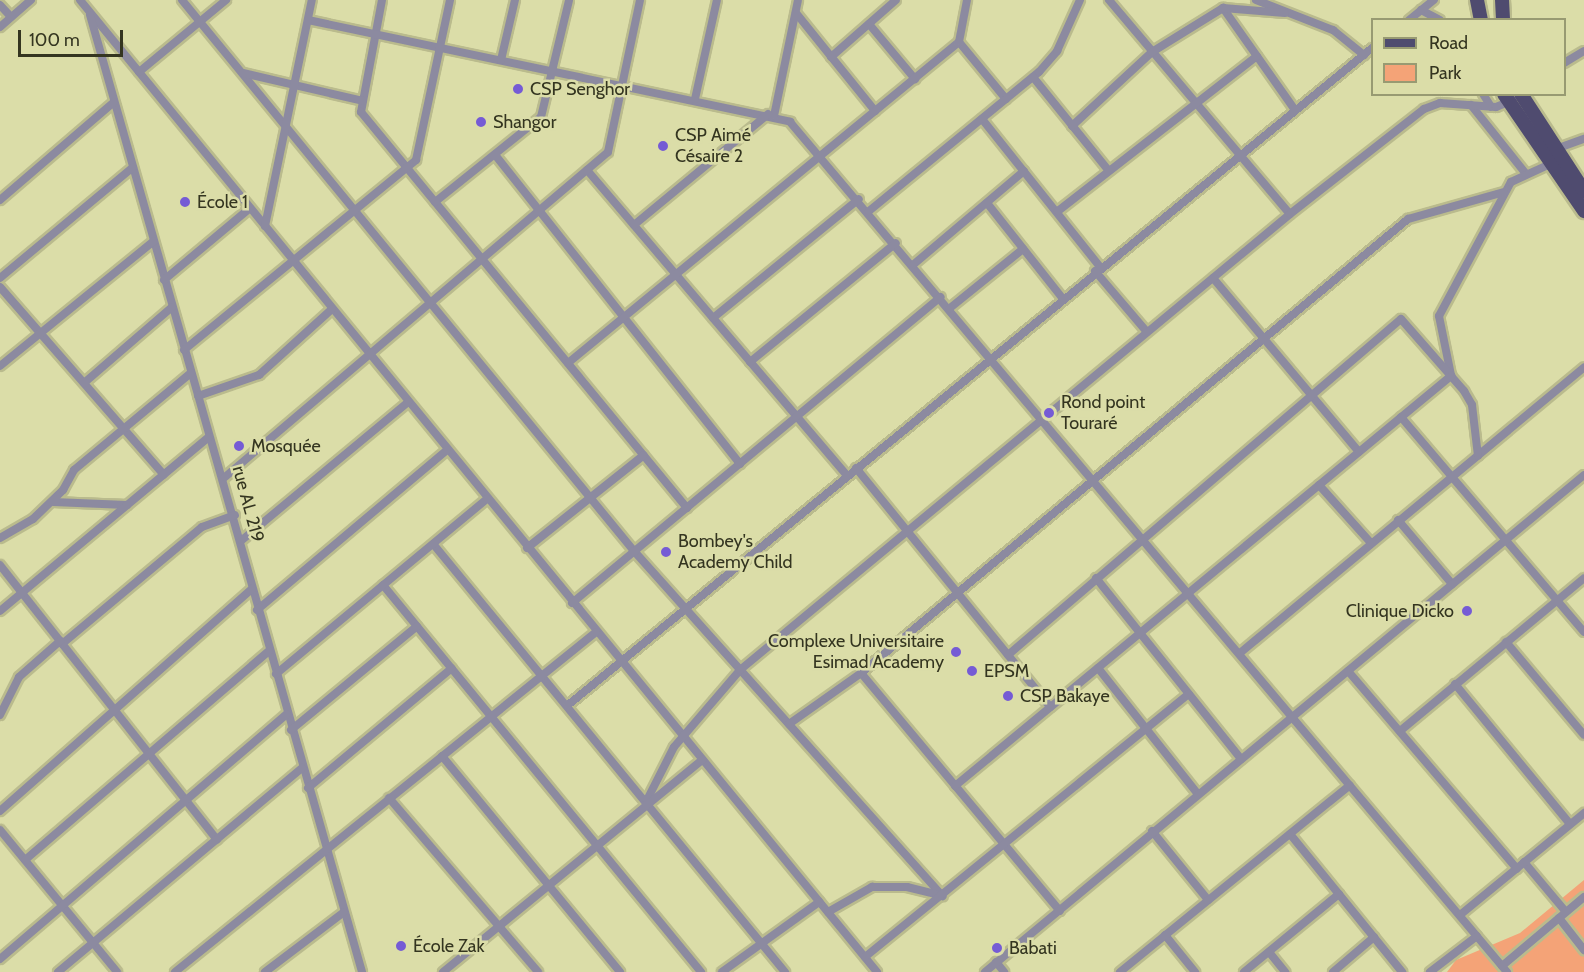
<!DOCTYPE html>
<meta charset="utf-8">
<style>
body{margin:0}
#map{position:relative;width:1584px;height:972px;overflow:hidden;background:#dbdda8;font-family:Cabin,sans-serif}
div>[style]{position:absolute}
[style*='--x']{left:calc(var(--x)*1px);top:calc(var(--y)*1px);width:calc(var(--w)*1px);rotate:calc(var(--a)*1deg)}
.green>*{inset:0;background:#f4a377}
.roads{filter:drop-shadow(2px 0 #babb8d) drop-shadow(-2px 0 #babb8d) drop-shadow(0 2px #babb8d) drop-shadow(0 -2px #babb8d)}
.street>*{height:8px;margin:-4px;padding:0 4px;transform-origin:4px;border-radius:4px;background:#8c8aa0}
.primary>*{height:14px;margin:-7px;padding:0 7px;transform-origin:7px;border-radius:7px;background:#4f4b6f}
.dots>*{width:16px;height:16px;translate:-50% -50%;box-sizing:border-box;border:3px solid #dbdda8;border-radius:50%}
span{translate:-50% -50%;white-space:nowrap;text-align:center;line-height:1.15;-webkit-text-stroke:5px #dbdda8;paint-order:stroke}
.poi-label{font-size:18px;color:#343520}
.left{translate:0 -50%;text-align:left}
.right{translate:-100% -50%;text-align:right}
.street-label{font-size:18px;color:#343520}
.legend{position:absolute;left:1371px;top:18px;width:195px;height:78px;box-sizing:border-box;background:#dbdda8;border:2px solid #989a72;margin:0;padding:8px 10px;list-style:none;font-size:18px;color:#343520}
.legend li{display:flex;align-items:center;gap:12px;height:30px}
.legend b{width:30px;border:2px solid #989a72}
.scale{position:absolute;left:18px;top:30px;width:105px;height:27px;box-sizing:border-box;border:3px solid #343520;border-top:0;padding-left:8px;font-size:18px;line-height:21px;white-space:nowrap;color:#343520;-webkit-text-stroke:4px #dbdda8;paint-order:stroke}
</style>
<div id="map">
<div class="green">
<i style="clip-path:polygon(1584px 880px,1584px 972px,1447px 972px,1456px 960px,1520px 933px)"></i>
</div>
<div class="roads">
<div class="street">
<i style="--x:80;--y:0;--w:1257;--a:50.65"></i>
<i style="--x:182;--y:0;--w:713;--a:50.64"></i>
<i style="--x:634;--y:551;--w:463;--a:48.2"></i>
<i style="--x:382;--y:0;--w:114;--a:100.6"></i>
<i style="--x:361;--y:112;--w:513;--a:50.54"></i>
<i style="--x:1109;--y:0;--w:280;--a:49.8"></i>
<i style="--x:1256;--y:0;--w:83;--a:21.3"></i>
<i style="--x:1333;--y:30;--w:40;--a:39"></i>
<i style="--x:0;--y:5;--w:16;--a:47"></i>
<i style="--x:1223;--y:8;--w:125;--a:54.8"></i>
<i style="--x:1421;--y:10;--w:21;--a:28"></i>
<i style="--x:796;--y:13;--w:126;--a:51.1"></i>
<i style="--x:90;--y:15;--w:995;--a:74.13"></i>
<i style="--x:308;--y:20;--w:493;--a:11.9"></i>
<i style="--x:790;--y:122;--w:1112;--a:49.85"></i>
<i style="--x:1409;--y:20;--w:32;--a:-39"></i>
<i style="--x:869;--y:24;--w:72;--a:50.1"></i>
<i style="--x:0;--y:27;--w:41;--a:-41.1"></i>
<i style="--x:959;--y:42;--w:74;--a:50.5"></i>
<i style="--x:831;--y:57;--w:86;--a:-41.2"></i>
<i style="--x:501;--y:60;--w:62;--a:-76.9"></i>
<i style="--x:1564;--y:63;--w:23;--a:-31"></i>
<i style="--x:139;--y:72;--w:113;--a:-39.6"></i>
<i style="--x:243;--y:73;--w:123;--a:13.1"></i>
<i style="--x:1033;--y:77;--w:119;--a:51.1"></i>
<i style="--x:1483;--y:94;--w:15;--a:58"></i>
<i style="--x:695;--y:99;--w:101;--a:-77.5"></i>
<i style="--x:1471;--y:105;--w:88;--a:51.4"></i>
<i style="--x:774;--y:116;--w:118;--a:-78.3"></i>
<i style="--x:982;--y:119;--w:189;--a:51.4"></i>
<i style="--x:1072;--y:126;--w:109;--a:-42.8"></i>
<i style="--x:1152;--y:52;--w:84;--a:-31.8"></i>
<i style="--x:1223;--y:8;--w:62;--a:4.6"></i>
<i style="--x:1553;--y:150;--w:33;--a:-20"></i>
<i style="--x:496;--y:156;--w:393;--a:51.6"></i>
<i style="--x:587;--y:170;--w:401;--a:49.6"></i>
<i style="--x:0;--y:200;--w:150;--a:-40.7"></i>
<i style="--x:435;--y:202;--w:136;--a:-38.7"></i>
<i style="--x:541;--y:117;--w:120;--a:-76.5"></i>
<i style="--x:987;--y:203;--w:122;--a:51.6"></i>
<i style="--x:869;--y:211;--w:220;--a:-39.3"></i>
<i style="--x:1039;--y:72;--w:28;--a:-49"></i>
<i style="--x:1057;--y:51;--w:56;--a:-65.7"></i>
<i style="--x:1058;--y:211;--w:252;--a:-37.9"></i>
<i style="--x:634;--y:225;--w:174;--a:-39.6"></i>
<i style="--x:265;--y:226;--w:231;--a:-78.3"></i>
<i style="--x:914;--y:264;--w:144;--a:-40.2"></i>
<i style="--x:1095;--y:271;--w:80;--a:49.6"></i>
<i style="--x:0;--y:278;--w:173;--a:-39.8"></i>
<i style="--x:1213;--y:278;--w:227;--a:50"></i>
<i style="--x:164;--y:280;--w:112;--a:-39.9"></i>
<i style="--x:0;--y:287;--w:249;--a:48.9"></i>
<i style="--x:950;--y:308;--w:94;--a:-38.9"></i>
<i style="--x:713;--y:318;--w:188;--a:-39.2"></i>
<i style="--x:184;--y:350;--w:300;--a:-39.3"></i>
<i style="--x:416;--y:160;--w:164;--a:-78"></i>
<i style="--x:750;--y:362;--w:188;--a:-39.2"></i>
<i style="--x:568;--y:363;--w:506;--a:-39.39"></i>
<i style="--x:959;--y:42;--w:43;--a:-79.2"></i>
<i style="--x:0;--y:366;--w:198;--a:-39.1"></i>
<i style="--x:1451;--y:375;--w:60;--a:-101.5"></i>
<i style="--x:1439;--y:316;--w:152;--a:-61.8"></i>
<i style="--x:1511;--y:182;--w:41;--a:-24.7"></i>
<i style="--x:84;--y:383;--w:116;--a:-40.8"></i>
<i style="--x:198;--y:396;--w:65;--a:-19"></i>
<i style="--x:259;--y:375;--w:98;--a:-42.1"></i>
<i style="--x:1401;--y:417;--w:282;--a:49.6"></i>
<i style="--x:856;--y:468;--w:308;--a:50.9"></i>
<i style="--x:225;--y:477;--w:502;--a:-40.32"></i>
<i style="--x:608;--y:152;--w:155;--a:-78.1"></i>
<i style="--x:1319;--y:485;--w:78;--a:48.1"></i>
<i style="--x:53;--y:502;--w:74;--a:2.3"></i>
<i style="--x:1398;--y:520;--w:84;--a:49.8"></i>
<i style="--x:0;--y:538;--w:38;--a:-30"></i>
<i style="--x:33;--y:519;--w:42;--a:-44"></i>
<i style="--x:63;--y:490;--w:23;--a:-61"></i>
<i style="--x:74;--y:470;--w:152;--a:-39.7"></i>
<i style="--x:242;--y:540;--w:216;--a:-39.7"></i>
<i style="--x:434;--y:545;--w:553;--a:50.58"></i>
<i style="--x:527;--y:548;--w:149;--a:-38.5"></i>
<i style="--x:0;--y:565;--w:350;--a:51.7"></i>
<i style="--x:1096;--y:578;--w:232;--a:51.3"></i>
<i style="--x:383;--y:585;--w:501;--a:50.59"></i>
<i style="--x:572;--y:603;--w:479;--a:-39.7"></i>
<i style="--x:257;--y:610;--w:248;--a:-40.1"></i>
<i style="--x:0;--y:611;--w:272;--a:-39.8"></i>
<i style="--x:1506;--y:642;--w:121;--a:50"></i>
<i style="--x:62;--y:644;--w:182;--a:-39.9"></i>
<i style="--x:202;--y:527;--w:35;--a:-20"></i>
<i style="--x:1240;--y:653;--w:447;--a:-39.7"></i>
<i style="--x:1008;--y:655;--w:517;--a:-40.53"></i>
<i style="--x:1401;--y:319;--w:96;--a:48.8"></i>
<i style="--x:1464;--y:391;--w:16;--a:60"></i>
<i style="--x:1472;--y:405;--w:51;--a:83.3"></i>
<i style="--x:1098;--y:668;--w:161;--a:51.6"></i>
<i style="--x:1348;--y:671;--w:260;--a:49.5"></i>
<i style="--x:861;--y:673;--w:310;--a:50.1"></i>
<i style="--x:276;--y:674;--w:274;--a:-39.7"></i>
<i style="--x:1455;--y:684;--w:181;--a:50.6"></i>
<i style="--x:568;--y:705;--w:1038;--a:-39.25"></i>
<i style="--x:0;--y:715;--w:42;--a:-63.4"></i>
<i style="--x:19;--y:677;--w:55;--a:-41.3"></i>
<i style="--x:789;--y:724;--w:88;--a:-35.3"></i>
<i style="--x:861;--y:673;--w:711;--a:-39.69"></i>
<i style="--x:1408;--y:219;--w:100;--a:-15.7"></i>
<i style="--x:291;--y:730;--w:163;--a:-39.5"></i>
<i style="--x:1400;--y:731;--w:239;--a:-39.7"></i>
<i style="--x:442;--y:756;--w:280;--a:50.5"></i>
<i style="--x:955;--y:786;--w:644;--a:-39.58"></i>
<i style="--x:308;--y:788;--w:187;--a:-39.8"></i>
<i style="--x:389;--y:798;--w:229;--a:49.4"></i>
<i style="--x:647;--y:800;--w:59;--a:-63"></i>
<i style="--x:674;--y:747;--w:101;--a:-49.4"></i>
<i style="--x:740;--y:670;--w:714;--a:-39.66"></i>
<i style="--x:1290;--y:214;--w:170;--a:-38.1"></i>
<i style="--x:1424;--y:109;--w:17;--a:-21"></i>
<i style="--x:1440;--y:103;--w:56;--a:4.1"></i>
<i style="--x:1496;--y:107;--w:18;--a:-22"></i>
<i style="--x:0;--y:811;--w:336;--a:-41.4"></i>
<i style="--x:0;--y:830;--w:184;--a:50.5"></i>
<i style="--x:1152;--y:831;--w:89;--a:50.9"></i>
<i style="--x:1290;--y:834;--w:178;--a:50.9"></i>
<i style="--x:25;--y:860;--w:321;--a:-40.6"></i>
<i style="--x:1524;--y:862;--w:65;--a:50"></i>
<i style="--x:828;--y:912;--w:51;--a:-29.6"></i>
<i style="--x:872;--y:887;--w:35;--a:0"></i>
<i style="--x:907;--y:887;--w:36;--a:14"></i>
<i style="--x:1460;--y:915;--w:161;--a:-39.4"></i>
<i style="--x:1559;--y:918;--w:41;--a:52"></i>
<i style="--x:1165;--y:935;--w:48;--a:51"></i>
<i style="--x:1269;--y:952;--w:26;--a:51"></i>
<i style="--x:865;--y:957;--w:417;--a:-39.1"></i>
<i style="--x:0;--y:959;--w:377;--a:-40.5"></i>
<i style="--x:996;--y:962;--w:13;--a:51"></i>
<i style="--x:1502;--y:966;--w:107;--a:-40.1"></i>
<i style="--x:58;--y:972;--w:318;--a:-39.9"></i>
<i style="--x:175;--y:972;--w:541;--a:-38.92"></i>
<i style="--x:265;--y:972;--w:99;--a:-37.2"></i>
<i style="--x:443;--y:972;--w:335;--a:-39.3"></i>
<i style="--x:722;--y:972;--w:120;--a:-35.8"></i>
<i style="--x:985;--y:972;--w:778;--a:-39.68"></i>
<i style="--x:1120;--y:972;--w:296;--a:-39.1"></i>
<i style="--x:1244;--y:972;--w:123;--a:-39.4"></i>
<i style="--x:1333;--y:972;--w:54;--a:-40.5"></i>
<i style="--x:1430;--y:972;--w:59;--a:-37.5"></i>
</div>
<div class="primary">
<i style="--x:1477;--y:0;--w:20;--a:79"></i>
<i style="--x:1502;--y:0;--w:20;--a:87"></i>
<i style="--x:1504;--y:94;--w:142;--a:55.6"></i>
<i style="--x:1521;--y:94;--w:116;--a:57"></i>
</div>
</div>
<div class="dots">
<i style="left:518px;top:89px;background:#755bd5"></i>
<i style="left:481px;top:122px;background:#755bd5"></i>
<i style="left:663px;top:146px;background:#755bd5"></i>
<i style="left:185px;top:202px;background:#755bd5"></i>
<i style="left:1049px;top:413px;background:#755bd5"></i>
<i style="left:239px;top:446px;background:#755bd5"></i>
<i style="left:666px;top:552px;background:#755bd5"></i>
<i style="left:1467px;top:611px;background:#755bd5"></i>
<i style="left:956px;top:652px;background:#755bd5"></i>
<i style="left:972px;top:671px;background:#755bd5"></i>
<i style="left:1008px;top:696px;background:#755bd5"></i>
<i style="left:401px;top:946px;background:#755bd5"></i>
<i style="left:997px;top:948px;background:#755bd5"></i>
</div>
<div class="poi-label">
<span class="left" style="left:530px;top:89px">CSP Senghor</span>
<span class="left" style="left:493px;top:122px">Shangor</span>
<span class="left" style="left:675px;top:146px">CSP Aimé<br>Césaire 2</span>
<span class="left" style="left:197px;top:202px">École 1</span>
<span class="left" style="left:1061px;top:413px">Rond point<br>Touraré</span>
<span class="left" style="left:251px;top:446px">Mosquée</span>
<span class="left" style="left:678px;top:552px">Bombey's<br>Academy Child</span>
<span class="right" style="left:1454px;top:611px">Clinique Dicko</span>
<span class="right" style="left:944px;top:652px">Complexe Universitaire<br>Esimad Academy</span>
<span class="left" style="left:984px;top:671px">EPSM</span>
<span class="left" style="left:1020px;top:696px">CSP Bakaye</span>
<span class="left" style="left:413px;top:946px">École Zak</span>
<span class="left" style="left:1009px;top:948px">Babati</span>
</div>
<div class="street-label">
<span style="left:248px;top:504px;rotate:75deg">rue AL 219</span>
</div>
<ul class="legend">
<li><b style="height:8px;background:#4f4b6f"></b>Road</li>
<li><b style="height:16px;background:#f4a377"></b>Park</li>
</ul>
<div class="scale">100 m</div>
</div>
